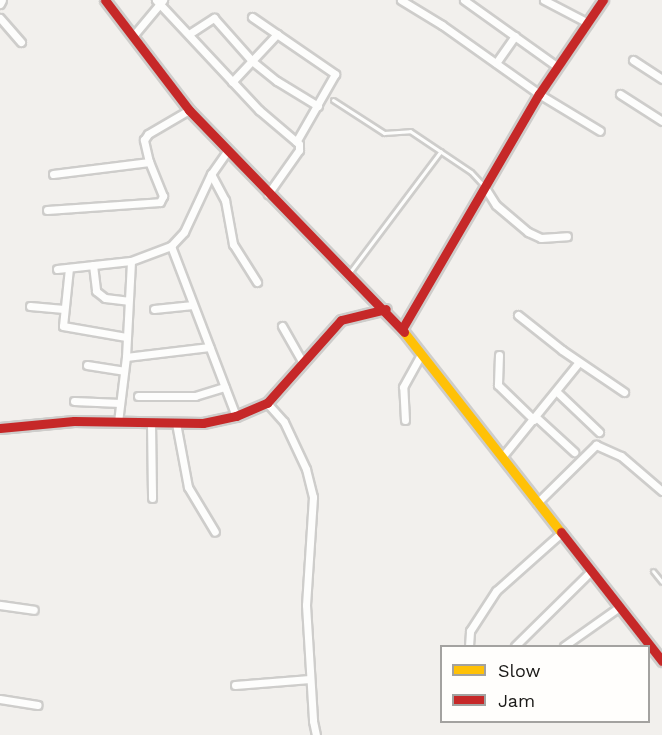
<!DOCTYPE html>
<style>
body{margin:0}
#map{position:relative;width:662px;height:735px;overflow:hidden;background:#f2f0ed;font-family:"Work Sans",sans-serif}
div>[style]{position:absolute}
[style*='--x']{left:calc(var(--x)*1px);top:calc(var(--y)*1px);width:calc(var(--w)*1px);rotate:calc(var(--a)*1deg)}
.roads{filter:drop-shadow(2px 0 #cecdcb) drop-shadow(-2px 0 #cecdcb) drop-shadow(0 2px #cecdcb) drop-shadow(0 -2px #cecdcb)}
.lane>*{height:3px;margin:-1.5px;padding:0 1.5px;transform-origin:1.5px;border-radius:1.5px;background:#fdfdfc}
.street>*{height:7px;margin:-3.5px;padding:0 3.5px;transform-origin:3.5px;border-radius:3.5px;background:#fdfdfc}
.slow>*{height:9px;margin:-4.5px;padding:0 4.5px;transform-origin:4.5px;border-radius:4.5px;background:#ffc107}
.jam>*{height:9px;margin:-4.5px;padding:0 4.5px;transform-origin:4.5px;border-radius:4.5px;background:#c62828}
span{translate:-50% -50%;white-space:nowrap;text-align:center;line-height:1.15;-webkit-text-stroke:5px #fffefc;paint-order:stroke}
.legend{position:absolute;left:440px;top:645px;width:210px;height:78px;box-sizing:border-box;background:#fffefc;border:2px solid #a3a2a0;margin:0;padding:8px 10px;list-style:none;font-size:18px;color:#1a1917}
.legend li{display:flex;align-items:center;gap:12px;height:30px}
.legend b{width:30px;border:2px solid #a3a2a0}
</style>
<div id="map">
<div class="roads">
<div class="lane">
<i style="--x:333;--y:100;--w:61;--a:32.9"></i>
<i style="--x:384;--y:133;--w:26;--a:-4"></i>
<i style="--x:410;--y:131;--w:73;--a:33.9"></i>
<i style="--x:471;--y:172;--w:18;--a:47"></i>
<i style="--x:350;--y:272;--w:151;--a:-53.1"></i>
<i style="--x:653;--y:571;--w:14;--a:51"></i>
</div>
<div class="street">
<i style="--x:156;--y:0;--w:151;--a:46.9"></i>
<i style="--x:259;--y:110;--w:52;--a:40.4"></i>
<i style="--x:299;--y:144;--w:6;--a:90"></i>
<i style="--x:299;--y:150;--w:54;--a:125.2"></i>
<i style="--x:401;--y:0;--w:48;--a:31.4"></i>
<i style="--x:442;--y:25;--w:119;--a:35.4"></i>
<i style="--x:539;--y:94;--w:71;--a:31.2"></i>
<i style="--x:464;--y:0;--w:115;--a:35.5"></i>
<i style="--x:544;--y:0;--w:50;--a:27.6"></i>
<i style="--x:0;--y:4;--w:4;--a:-63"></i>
<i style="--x:252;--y:17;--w:101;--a:34.5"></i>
<i style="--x:335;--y:74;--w:78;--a:119.8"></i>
<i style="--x:0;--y:18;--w:32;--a:49"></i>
<i style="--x:189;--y:34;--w:30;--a:-33"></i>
<i style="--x:214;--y:18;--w:57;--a:48.5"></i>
<i style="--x:252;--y:61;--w:32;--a:39"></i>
<i style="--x:277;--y:81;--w:48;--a:31.4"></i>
<i style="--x:133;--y:36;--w:47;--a:-50.2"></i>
<i style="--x:633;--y:60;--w:35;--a:33"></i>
<i style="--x:496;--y:63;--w:33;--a:-55"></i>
<i style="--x:232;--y:82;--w:66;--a:-46.8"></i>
<i style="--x:620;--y:94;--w:50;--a:32.7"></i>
<i style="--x:228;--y:150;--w:29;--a:125"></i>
<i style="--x:211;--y:174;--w:64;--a:115"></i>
<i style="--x:184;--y:232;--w:19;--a:133"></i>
<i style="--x:171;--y:246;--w:182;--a:69.1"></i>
<i style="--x:53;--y:174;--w:97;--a:-7.1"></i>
<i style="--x:211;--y:174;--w:30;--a:62"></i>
<i style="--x:225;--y:200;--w:45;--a:79.7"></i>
<i style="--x:233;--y:244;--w:45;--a:57.7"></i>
<i style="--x:484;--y:186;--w:22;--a:58"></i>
<i style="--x:496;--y:205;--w:42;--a:40.2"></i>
<i style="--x:528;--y:232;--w:14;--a:25"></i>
<i style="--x:541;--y:238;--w:26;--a:-4"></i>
<i style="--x:47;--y:210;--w:113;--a:-4"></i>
<i style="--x:160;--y:202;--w:7;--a:-63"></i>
<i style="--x:163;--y:196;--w:37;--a:-112"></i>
<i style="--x:149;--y:162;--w:23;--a:-103"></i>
<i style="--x:144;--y:140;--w:7;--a:-56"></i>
<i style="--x:148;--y:134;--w:48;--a:-30.3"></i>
<i style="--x:93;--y:265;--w:26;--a:83"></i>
<i style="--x:96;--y:291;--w:11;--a:38"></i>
<i style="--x:105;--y:298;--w:23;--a:7"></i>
<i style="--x:69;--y:268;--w:58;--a:95.9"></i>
<i style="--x:63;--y:326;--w:64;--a:9.9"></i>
<i style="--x:57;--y:269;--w:74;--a:-6.2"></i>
<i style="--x:131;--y:261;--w:43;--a:-20.6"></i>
<i style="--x:30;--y:306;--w:34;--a:5"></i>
<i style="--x:154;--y:309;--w:39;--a:-6"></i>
<i style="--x:518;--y:315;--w:56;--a:38.5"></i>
<i style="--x:562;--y:350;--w:75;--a:34.1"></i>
<i style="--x:282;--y:326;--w:43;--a:60.4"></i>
<i style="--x:499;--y:355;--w:30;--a:92"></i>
<i style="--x:498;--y:385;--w:50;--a:44.2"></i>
<i style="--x:126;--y:357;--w:84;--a:-6.9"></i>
<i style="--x:87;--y:365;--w:37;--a:9"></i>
<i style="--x:557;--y:392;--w:58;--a:43.6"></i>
<i style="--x:138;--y:396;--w:57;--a:0"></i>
<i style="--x:195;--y:396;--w:31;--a:-17"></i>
<i style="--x:74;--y:401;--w:46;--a:2.5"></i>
<i style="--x:267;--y:403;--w:25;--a:48"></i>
<i style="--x:284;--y:422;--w:52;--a:64.9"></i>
<i style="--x:306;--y:469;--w:29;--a:76"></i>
<i style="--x:313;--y:497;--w:108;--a:93.7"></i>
<i style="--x:306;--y:605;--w:116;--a:86.5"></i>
<i style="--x:313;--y:721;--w:14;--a:78"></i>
<i style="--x:536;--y:417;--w:52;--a:42.6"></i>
<i style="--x:405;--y:420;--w:33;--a:-93"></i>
<i style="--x:403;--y:387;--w:38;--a:-61"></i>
<i style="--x:118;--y:422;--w:65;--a:-83"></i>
<i style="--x:126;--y:357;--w:96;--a:-87"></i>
<i style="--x:151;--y:423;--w:75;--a:89.2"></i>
<i style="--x:176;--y:423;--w:65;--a:79.4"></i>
<i style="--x:188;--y:487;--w:52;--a:59"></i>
<i style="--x:502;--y:457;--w:122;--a:-51"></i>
<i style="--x:537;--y:503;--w:83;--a:-44.5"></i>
<i style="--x:596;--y:445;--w:27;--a:24"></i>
<i style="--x:621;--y:456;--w:54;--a:40.5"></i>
<i style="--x:0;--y:605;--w:34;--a:8"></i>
<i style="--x:469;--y:646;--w:15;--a:-86"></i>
<i style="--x:470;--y:631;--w:48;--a:-57"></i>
<i style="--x:496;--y:591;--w:87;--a:-41.7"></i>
<i style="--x:515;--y:646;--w:107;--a:-44.6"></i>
<i style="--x:564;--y:646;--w:67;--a:-35.3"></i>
<i style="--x:235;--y:685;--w:75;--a:-4.6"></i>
<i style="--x:0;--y:699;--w:38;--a:9"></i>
</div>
<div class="slow">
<i style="--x:404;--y:332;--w:254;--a:51.9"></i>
</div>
<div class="jam">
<i style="--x:105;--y:0;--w:138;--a:52.6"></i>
<i style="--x:189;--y:110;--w:309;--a:45.9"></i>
<i style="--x:402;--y:329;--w:272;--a:-59.8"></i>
<i style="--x:539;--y:94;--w:114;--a:-55.8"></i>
<i style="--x:0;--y:428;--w:74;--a:-5.4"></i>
<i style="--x:74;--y:421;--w:129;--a:0.9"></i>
<i style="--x:203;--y:423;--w:34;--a:-12"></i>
<i style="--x:236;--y:416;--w:34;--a:-23"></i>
<i style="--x:267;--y:403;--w:111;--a:-48.3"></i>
<i style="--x:341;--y:320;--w:46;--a:-13.7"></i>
<i style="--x:561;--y:532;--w:164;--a:51.9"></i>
</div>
</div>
<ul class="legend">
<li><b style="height:8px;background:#ffc107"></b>Slow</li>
<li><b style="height:8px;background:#c62828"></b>Jam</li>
</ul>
</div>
